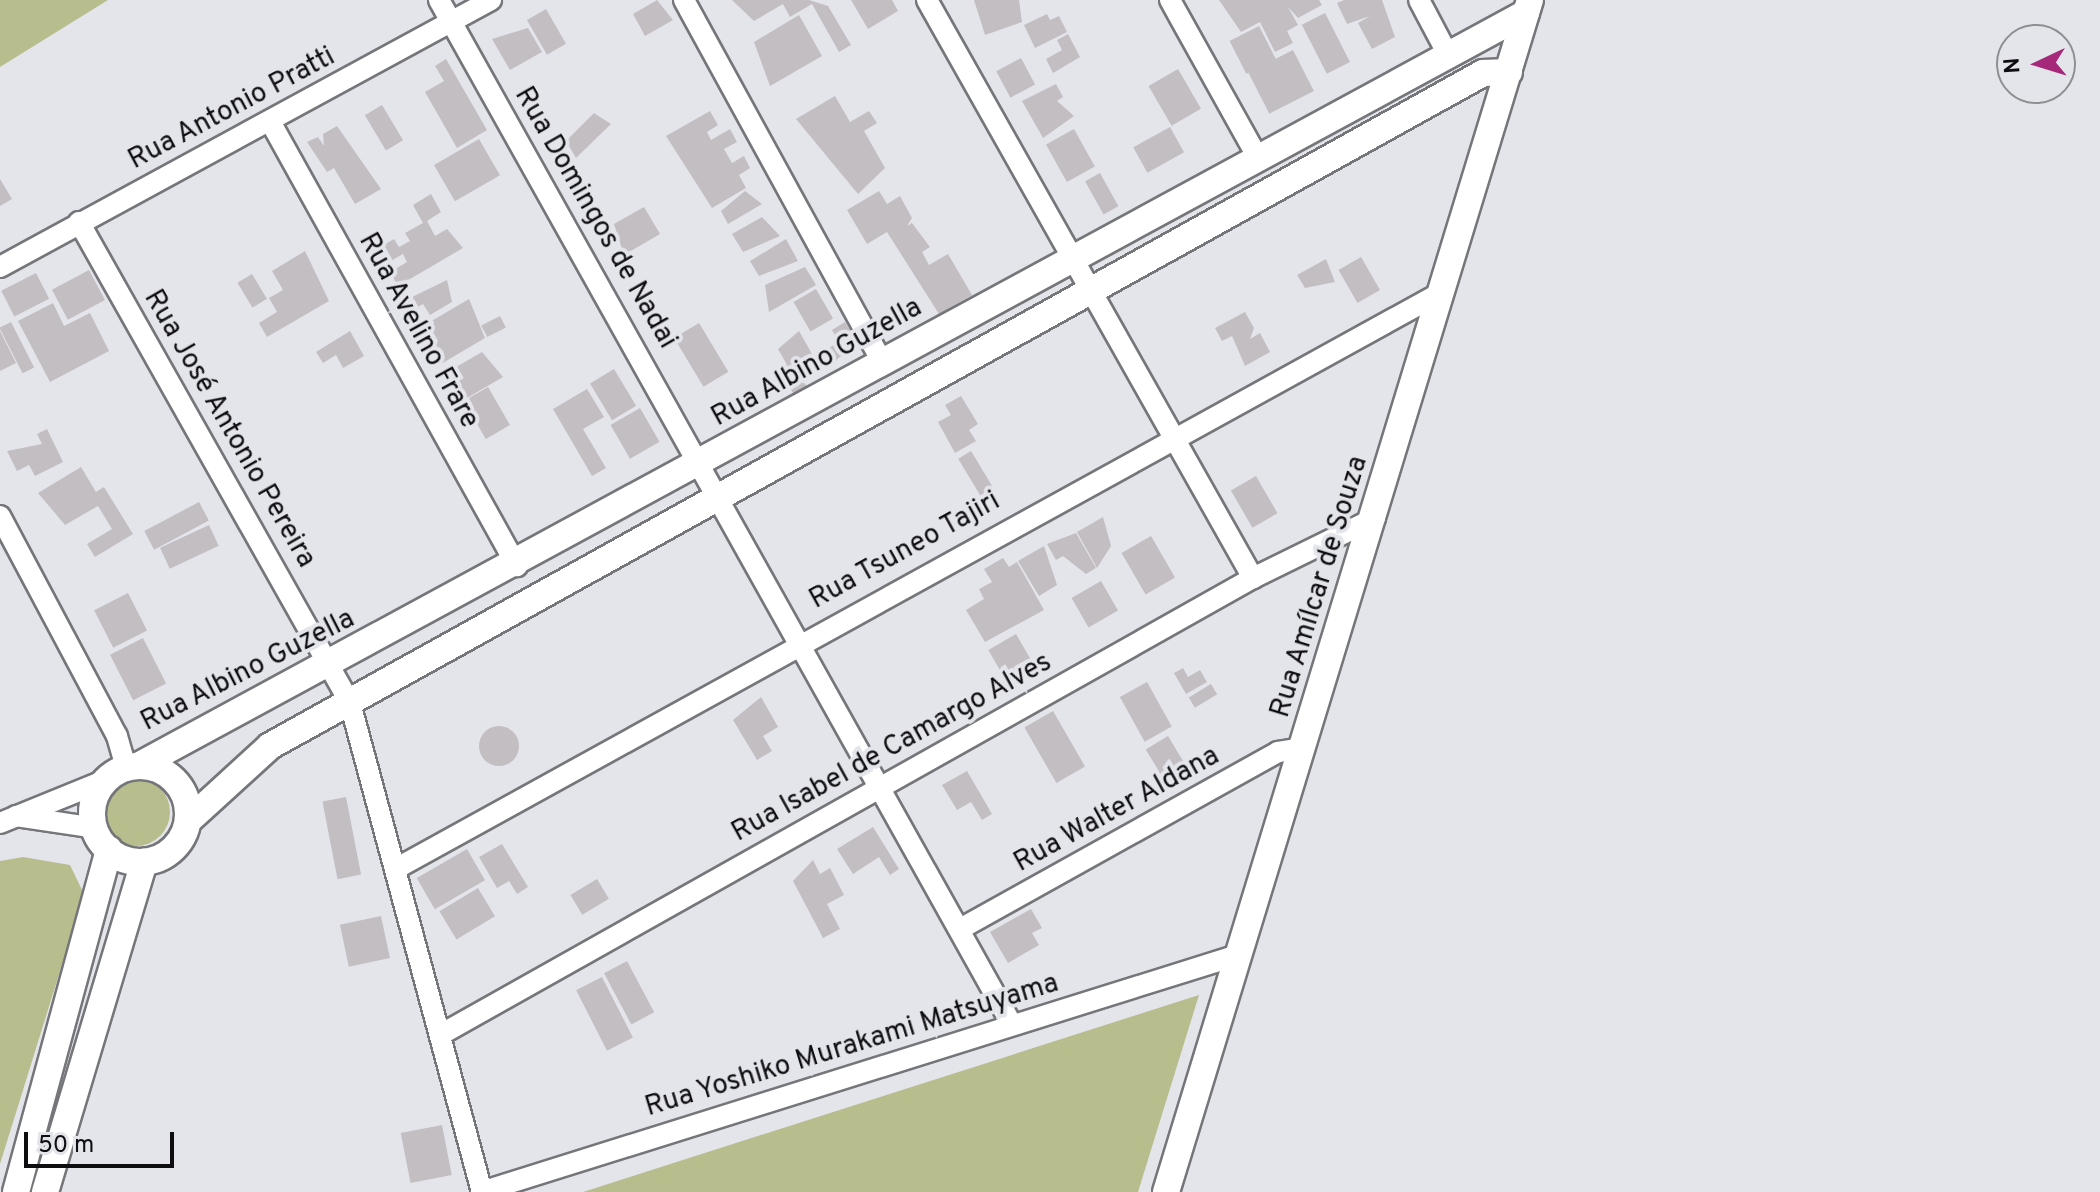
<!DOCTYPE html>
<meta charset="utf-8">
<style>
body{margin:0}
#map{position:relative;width:2100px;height:1192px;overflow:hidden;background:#e4e5eb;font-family:Overpass,sans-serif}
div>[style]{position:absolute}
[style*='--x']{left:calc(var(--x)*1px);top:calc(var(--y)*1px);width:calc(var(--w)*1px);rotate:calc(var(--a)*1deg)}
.green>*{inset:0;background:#b7bd8c}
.round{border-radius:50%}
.building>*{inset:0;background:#c2bec2;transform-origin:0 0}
.roads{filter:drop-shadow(2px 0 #75767a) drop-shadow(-2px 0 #75767a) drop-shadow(0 2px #75767a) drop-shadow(0 -2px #75767a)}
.minor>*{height:20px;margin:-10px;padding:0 10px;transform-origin:10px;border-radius:10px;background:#fff}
.tertiary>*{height:26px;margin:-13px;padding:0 13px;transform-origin:13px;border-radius:13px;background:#fff}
.tertiary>.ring{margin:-13px;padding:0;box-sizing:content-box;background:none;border:26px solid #fff;border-radius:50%}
span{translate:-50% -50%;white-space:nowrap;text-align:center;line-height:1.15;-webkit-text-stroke:8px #e4e5eb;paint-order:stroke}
.street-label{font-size:28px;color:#0e0e10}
.north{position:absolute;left:1996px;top:24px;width:80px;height:80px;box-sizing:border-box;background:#e4e5eb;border:2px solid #8e8f93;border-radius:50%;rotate:266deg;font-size:22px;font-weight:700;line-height:32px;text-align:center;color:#0e0e10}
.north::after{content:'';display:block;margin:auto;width:28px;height:36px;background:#a6287a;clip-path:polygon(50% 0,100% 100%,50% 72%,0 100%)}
.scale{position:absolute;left:24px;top:1132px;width:150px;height:36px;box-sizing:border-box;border:4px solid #0e0e10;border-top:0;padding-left:10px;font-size:24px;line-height:28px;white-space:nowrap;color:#0e0e10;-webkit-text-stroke:6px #e4e5eb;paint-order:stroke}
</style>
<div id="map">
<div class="green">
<i style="clip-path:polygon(0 0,108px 0,0 67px)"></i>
<i class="round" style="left:102px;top:778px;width:68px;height:68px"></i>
<i style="clip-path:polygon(23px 857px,70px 865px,84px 894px,0 1164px,0 861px)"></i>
<i style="clip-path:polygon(1199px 995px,1138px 1192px,583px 1192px)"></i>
</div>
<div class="building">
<i style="clip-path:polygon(657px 0,673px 20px,645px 36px,633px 14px)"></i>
<i style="clip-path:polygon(732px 0,809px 0,828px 6px,851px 45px,839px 52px,812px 4px,790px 17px,783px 4px,754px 21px)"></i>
<i style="clip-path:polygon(851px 0,892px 0,898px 11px,868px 29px)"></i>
<i style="clip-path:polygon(974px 0,1019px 0,1022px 22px,985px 35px)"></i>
<i style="clip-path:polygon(1219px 0,1319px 0,1322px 5px,1298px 18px,1288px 7px,1298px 25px,1287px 31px,1293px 43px,1275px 52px,1260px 22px,1241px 32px)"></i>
<i style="clip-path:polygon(1344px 0,1382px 0,1395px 37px,1372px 49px,1358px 23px,1370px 16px,1347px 24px,1337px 3px)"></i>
<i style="left:546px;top:9px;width:40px;height:22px;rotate:60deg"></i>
<i style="left:1325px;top:13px;width:55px;height:26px;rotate:63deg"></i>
<i style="clip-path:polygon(1047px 14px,1050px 20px,1059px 16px,1067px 32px,1035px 48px,1024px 25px)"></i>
<i style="clip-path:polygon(799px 15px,822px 56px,770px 86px,754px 42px)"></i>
<i style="left:1259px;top:26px;width:37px;height:33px;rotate:63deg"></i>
<i style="clip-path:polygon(528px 28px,542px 52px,510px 70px,492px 39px)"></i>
<i style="clip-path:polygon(1068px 34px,1080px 57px,1053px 73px,1046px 59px,1062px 50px,1057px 40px)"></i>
<i style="left:1293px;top:50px;width:46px;height:50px;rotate:63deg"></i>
<i style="left:1021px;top:58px;width:30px;height:28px;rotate:62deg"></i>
<i style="clip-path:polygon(446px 59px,487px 130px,457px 148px,425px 92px,444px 81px,435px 66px)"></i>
<i style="left:1178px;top:69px;width:46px;height:34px;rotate:60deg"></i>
<i style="clip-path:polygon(1056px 84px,1063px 97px,1057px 101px,1074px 116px,1043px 138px,1022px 101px)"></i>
<i style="clip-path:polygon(835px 96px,850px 122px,869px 111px,877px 123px,864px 131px,885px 168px,858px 194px,796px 119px)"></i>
<i style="left:382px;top:105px;width:41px;height:20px;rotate:59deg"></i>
<i style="clip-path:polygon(710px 111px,718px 125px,707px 132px,711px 140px,730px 129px,737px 142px,724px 149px,732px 163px,744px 156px,750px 168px,739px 175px,746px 188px,712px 208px,666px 136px)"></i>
<i style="clip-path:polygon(594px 113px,611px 124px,576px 158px,566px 141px)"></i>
<i style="clip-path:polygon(337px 126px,381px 189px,355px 204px,334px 168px,327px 172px,307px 142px,318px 137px,324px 146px,323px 134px)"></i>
<i style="left:1170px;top:127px;width:29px;height:42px;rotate:61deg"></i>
<i style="left:1074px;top:129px;width:43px;height:32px;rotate:61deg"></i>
<i style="left:479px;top:139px;width:42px;height:52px;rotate:60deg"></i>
<i style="left:1100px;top:173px;width:38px;height:17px;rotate:61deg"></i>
<i style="clip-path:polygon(0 179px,12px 199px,0 206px)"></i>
<i style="clip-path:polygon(745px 191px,762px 204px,728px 224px,721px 211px)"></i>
<i style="clip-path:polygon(879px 191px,887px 204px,900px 196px,912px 218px,907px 226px,912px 223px,930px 247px,922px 252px,929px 265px,948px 254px,972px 295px,939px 314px,887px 232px,867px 244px,847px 210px)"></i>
<i style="clip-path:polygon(431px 194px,441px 212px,427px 221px,435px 236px,447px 229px,463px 248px,398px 286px,390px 272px,407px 262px,403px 254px,384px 265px,375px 250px,394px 239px,399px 247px,410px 241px,405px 233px,423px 223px,413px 205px)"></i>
<i style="clip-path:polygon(644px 207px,660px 234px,624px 255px,614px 224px)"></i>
<i style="clip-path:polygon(762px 217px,780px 236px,743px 252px,732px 234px)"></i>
<i style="clip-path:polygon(786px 239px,798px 261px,759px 276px,750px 261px)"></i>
<i style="clip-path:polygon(305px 251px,329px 301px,267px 337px,259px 323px,277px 312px,269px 298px,283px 290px,272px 271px)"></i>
<i style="left:1361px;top:257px;width:38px;height:26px;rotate:60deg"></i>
<i style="clip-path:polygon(1326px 259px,1335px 282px,1305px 288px,1297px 275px)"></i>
<i style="clip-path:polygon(805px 267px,816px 285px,769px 312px,765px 285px)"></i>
<i style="left:89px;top:270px;width:34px;height:42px;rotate:62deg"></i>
<i style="left:36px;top:273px;width:29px;height:39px;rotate:63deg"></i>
<i style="left:252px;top:274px;width:29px;height:17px;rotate:59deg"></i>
<i style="clip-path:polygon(447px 280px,452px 302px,430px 315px,423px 304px,418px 307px,412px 297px)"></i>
<i style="left:816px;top:289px;width:34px;height:26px;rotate:60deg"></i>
<i style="clip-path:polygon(469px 299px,485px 338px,436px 367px,425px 349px,438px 341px,428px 323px)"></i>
<i style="clip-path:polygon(53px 303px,64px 326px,90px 313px,109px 351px,50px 382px,18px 321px)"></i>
<i style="clip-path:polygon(1245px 312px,1254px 328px,1250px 339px,1260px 333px,1270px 352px,1245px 366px,1232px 336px,1222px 341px,1215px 328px)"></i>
<i style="left:500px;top:316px;width:13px;height:21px;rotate:63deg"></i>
<i style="left:11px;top:322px;width:51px;height:13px;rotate:63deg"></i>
<i style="clip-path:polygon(845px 322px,857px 341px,828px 368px,819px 354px,839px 342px,832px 330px)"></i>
<i style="left:699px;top:323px;width:57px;height:29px;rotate:59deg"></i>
<i style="clip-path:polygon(0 331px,16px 363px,0 371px)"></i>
<i style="clip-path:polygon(350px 331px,364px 356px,343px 368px,336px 355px,323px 363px,316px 352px)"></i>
<i style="clip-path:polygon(799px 331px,816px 361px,796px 373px,810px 390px,797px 398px,777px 371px,787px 365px,778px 349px)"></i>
<i style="clip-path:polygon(482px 352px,503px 377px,460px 402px,446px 373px)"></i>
<i style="left:614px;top:369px;width:43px;height:28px;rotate:59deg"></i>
<i style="left:488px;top:387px;width:44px;height:28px;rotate:60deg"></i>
<i style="clip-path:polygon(587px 389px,604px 417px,583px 429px,606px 468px,592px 476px,553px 409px)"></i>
<i style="clip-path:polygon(961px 396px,978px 424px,969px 430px,976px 441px,955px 453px,938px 422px,951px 415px,945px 405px)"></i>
<i style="left:640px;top:408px;width:39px;height:34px;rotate:60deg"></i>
<i style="clip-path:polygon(47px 429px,63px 462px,35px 476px,29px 465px,17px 471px,7px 451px,42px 444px,37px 434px)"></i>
<i style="left:971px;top:451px;width:43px;height:15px;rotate:59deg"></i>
<i style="clip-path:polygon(81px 467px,96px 492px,104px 487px,133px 534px,95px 557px,87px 544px,112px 529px,98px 506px,65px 525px,38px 493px)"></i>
<i style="left:1256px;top:476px;width:43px;height:29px;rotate:60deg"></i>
<i style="left:199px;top:502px;width:21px;height:62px;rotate:62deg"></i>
<i style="clip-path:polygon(1103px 517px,1111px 546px,1097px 568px,1077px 532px)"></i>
<i style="left:209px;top:525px;width:23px;height:54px;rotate:65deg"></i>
<i style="clip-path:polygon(1076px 533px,1096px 568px,1086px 574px,1063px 556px,1056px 560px,1047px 544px)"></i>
<i style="left:1151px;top:536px;width:48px;height:34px;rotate:60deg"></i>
<i style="clip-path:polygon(1044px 546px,1057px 585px,1039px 596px,1018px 561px)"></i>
<i style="clip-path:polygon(1003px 558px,1009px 567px,1017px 562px,1044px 610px,985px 642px,966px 610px,984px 599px,979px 589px,992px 582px,984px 569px)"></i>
<i style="left:1101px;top:581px;width:34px;height:34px;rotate:60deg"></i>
<i style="left:128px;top:593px;width:42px;height:38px;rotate:63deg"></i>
<i style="left:1016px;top:634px;width:36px;height:32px;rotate:60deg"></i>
<i style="left:143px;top:638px;width:51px;height:37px;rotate:63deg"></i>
<i style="clip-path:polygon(1183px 668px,1188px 677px,1200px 670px,1207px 682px,1186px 694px,1174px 673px)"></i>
<i style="left:1147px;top:682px;width:51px;height:31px;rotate:61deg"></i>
<i style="left:1211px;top:684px;width:12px;height:26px;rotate:59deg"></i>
<i style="clip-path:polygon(761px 697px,778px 727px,763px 736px,772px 751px,757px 760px,733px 720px)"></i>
<i style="left:1053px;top:711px;width:64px;height:33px;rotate:60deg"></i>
<i class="round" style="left:479px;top:726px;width:40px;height:40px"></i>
<i style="left:1168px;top:736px;width:31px;height:26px;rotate:59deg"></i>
<i style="clip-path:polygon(967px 771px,992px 814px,982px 820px,971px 802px,957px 810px,942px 785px)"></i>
<i style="left:346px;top:797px;width:79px;height:24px;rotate:79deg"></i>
<i style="clip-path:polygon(873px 827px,899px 869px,890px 875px,879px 857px,853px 874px,837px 849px)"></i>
<i style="clip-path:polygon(502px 844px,528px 887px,517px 894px,509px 881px,497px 888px,479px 857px)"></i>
<i style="left:467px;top:849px;width:36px;height:58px;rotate:60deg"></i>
<i style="clip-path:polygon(813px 860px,820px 874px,830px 868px,844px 895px,827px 904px,840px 929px,823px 938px,793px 881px)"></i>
<i style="left:597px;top:879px;width:23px;height:31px;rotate:59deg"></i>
<i style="left:478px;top:888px;width:33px;height:45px;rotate:59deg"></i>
<i style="clip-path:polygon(1031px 909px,1042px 928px,1032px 933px,1039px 945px,1008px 963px,990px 932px)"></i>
<i style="left:381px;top:916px;width:43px;height:42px;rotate:78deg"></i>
<i style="left:627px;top:961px;width:58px;height:26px;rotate:62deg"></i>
<i style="left:602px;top:977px;width:68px;height:29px;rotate:63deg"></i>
<i style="left:442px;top:1125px;width:51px;height:42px;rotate:79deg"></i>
</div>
<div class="roads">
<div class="minor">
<i style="--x:439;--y:0;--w:1174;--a:60.79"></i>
<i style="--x:684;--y:0;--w:414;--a:61.3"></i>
<i style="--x:927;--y:0;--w:664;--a:60.58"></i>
<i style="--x:1170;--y:0;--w:179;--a:60.9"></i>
<i style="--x:1419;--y:0;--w:58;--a:62.1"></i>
<i style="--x:271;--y:123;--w:507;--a:60.96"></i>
<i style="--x:79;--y:222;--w:552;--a:60.6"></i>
<i style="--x:350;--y:703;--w:507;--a:74.89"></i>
<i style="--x:0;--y:267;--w:559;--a:-28.54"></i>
<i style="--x:0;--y:516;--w:249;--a:62"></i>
<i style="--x:117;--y:736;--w:33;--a:74"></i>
<i style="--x:16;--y:816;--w:80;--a:8.6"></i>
<i style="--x:0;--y:823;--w:114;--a:-22.1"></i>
<i style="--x:399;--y:867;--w:1191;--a:-28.87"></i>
<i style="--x:960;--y:929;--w:364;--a:-29.1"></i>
<i style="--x:1278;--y:752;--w:26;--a:-9"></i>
<i style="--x:440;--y:1035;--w:933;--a:-29.34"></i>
<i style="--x:1253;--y:578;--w:136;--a:-26.2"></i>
<i style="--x:481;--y:1192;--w:796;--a:-17.39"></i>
</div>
<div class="tertiary">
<i style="--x:138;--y:766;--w:1579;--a:-28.48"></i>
<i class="ring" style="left:92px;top:766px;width:70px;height:70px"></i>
<i style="--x:188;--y:821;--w:111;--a:-42.4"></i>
<i style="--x:270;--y:746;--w:1387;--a:-29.02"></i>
<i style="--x:1483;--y:73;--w:26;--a:-2"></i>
<i style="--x:16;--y:1192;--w:355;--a:-74.8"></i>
<i style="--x:45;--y:1192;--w:345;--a:-73.3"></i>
<i style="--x:1166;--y:1192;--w:1246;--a:-73.02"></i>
</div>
</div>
<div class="street-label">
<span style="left:232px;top:109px;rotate:-28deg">Rua Antonio Pratti</span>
<span style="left:595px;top:218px;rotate:60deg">Rua Domingos de Nadai</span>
<span style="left:418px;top:331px;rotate:61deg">Rua Avelino Frare</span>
<span style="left:817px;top:363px;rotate:-29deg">Rua Albino Guzella</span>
<span style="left:229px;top:429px;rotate:60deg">Rua José Antonio Pereira</span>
<span style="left:905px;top:551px;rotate:-29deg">Rua Tsuneo Tajiri</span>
<span style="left:1320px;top:587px;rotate:-73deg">Rua Amílcar de Souza</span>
<span style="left:248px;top:671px;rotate:-27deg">Rua Albino Guzella</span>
<span style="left:892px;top:748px;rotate:-29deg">Rua Isabel de Camargo Alves</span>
<span style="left:1117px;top:810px;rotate:-29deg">Rua Walter Aldana</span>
<span style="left:852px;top:1046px;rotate:-17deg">Rua Yoshiko Murakami Matsuyama</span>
</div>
<div class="north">N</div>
<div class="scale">50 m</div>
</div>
